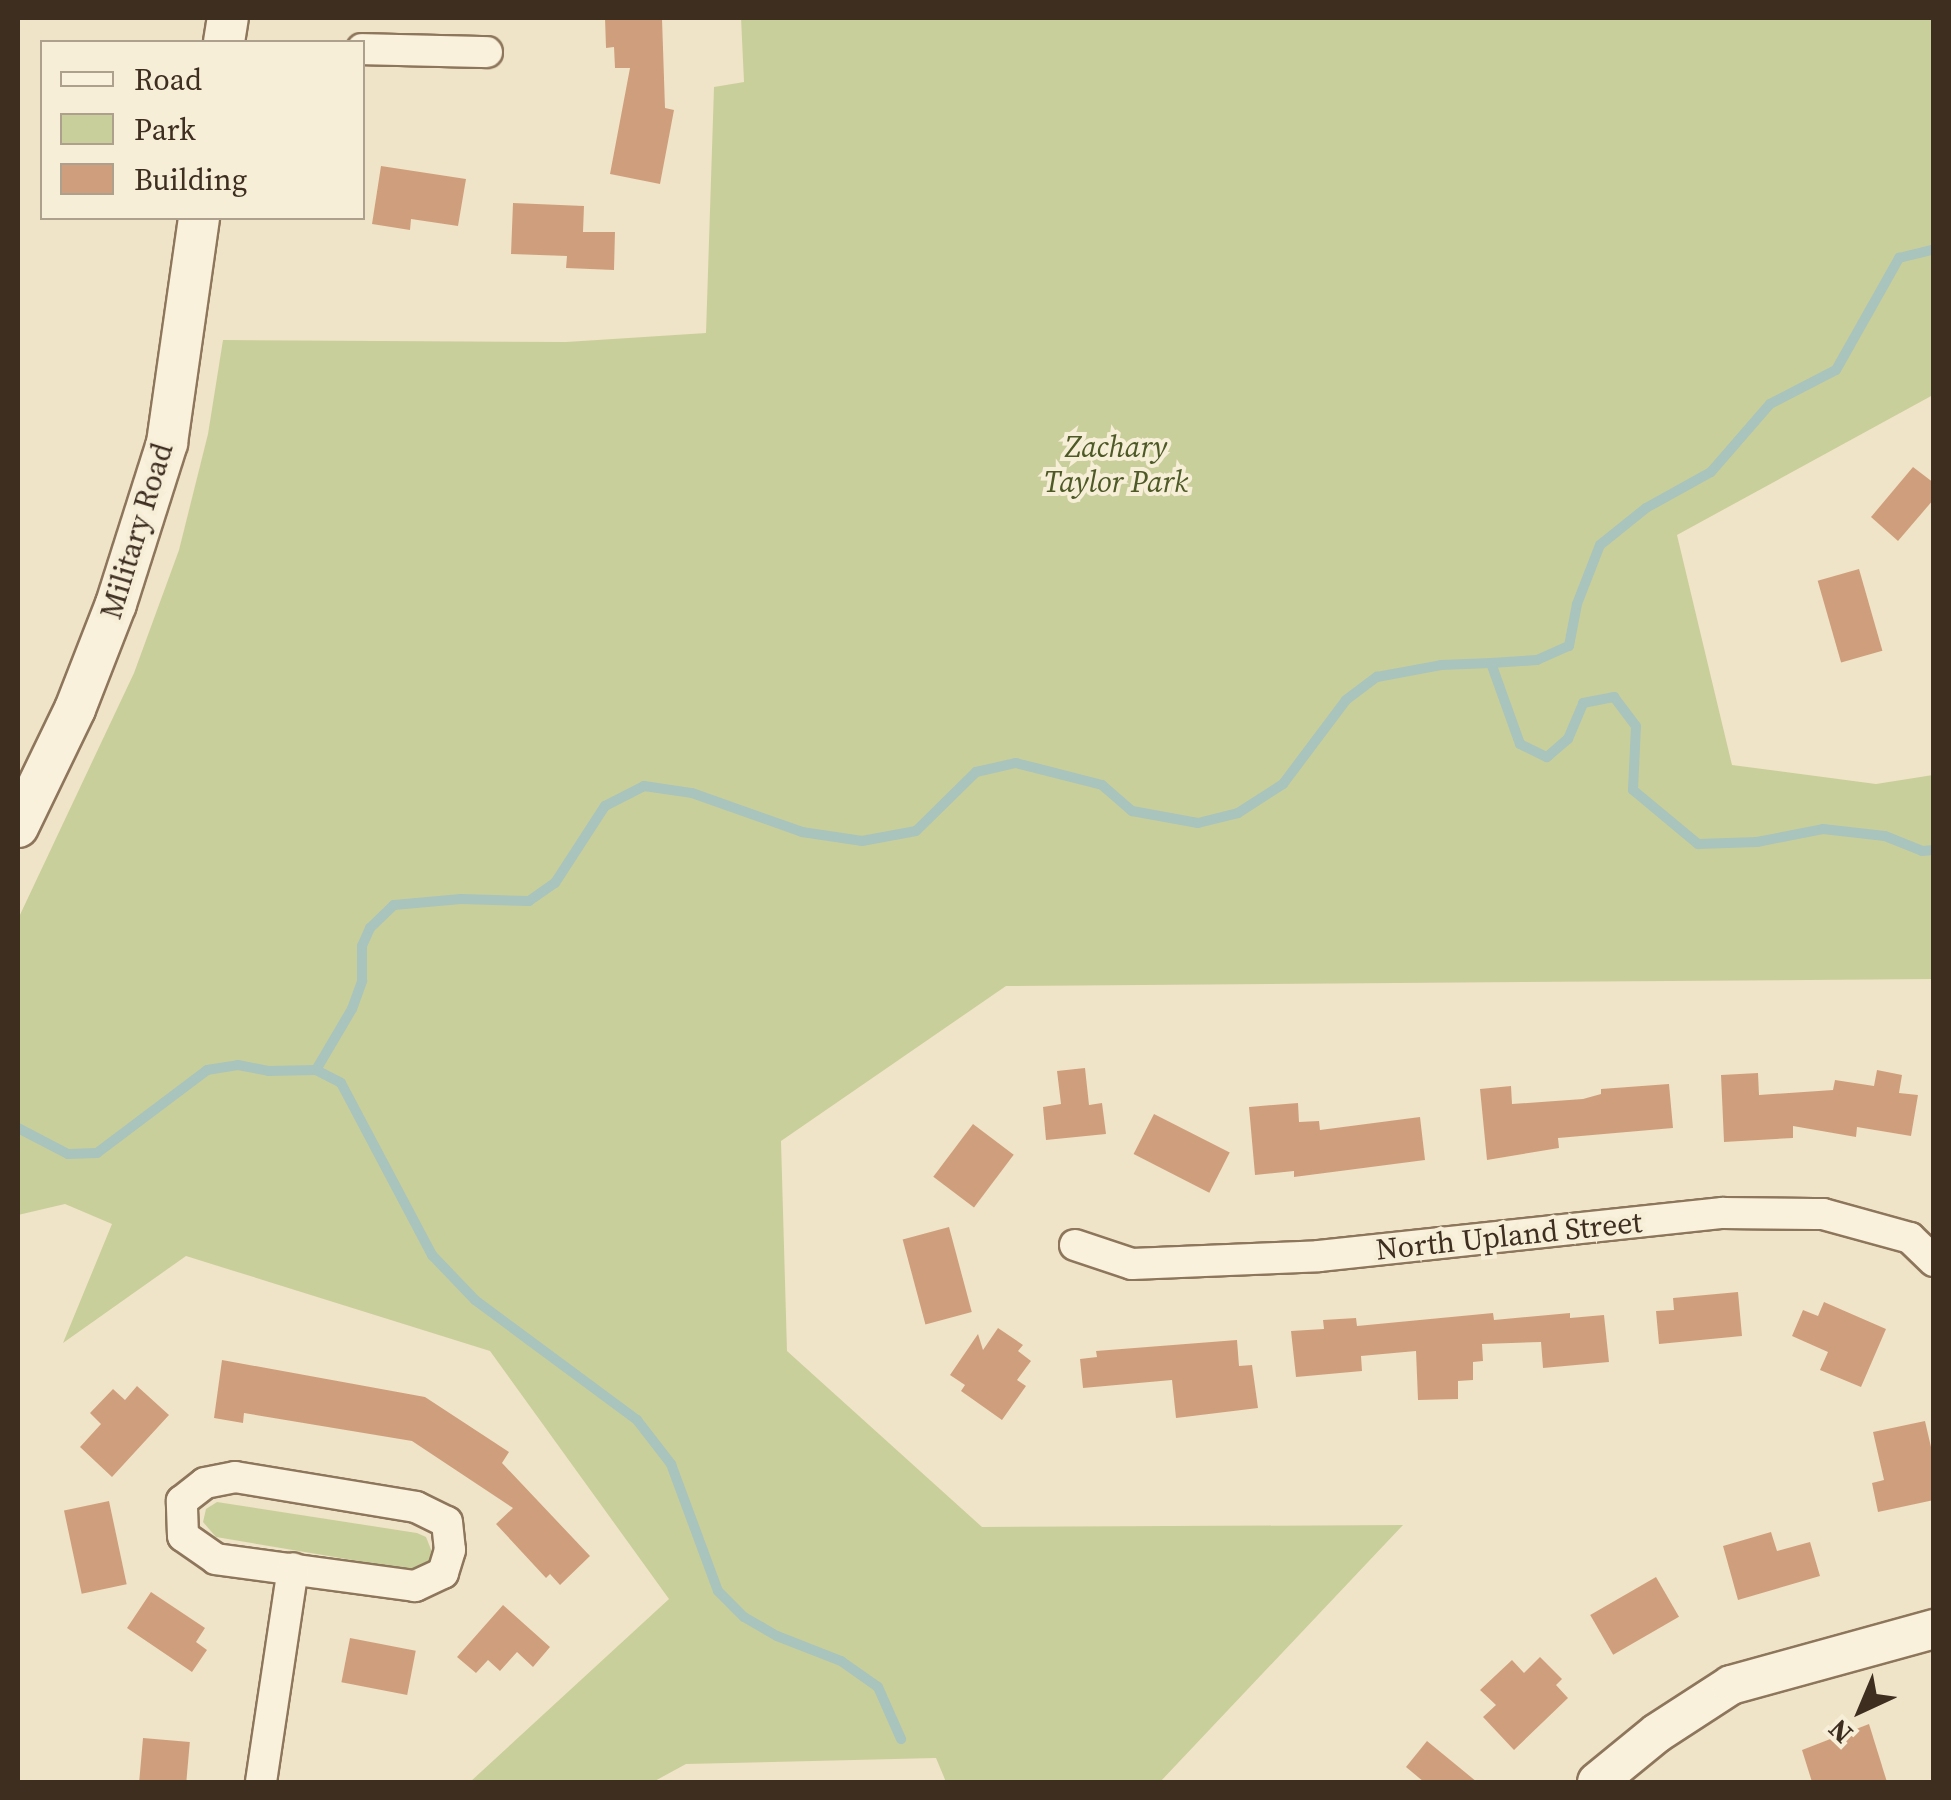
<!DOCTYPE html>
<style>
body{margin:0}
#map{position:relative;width:1951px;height:1800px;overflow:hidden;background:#f0e4c8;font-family:"Source Serif 4",serif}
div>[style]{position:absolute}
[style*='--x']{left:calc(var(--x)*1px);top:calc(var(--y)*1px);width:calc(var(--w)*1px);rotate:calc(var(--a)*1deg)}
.green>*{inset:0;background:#c9cf9b}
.stream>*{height:10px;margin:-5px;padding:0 5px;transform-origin:5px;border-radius:5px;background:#a9c4bc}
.building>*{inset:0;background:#cf9f7d;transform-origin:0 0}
.roads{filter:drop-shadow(2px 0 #8d765c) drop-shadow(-2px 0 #8d765c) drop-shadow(0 2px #8d765c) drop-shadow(0 -2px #8d765c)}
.minor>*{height:30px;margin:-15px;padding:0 15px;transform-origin:15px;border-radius:15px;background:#faf1dc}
.tertiary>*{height:38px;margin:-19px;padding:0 19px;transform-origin:19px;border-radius:19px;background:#faf1dc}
.secondary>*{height:40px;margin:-20px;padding:0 20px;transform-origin:20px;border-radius:20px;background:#faf1dc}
span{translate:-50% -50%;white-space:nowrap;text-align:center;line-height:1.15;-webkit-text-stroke:8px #f7eed8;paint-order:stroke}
.park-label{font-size:30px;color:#4d5a26;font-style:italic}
.street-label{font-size:30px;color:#3d2e20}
.frame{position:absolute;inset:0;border:20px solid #3d2e20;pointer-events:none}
.legend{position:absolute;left:40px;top:40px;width:325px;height:180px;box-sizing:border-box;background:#f7eed8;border:2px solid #ada18e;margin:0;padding:12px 18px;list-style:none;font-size:30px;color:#3d2e20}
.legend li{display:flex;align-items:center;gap:20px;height:50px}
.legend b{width:50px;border:2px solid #ada18e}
.north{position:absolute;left:1811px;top:1660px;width:100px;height:100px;-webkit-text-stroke:8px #f7eed8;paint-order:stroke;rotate:224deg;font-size:28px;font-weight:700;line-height:40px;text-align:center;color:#3d2e20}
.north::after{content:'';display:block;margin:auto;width:35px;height:45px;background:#3d2e20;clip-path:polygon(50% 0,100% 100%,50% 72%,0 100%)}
</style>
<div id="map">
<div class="green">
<i style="clip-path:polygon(741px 18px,1933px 18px,1933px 395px,1677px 535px,1732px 765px,1876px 784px,1933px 775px,1933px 979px,1006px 986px,781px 1141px,787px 1351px,982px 1527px,1403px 1525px,1160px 1782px,946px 1782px,936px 1758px,686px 1764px,653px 1782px,470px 1782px,669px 1599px,490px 1351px,186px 1256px,63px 1343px,112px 1224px,65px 1204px,18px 1215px,18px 919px,134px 673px,179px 550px,208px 434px,223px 340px,566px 342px,706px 333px,714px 87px,744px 82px)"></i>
<i style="clip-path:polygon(217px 1502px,417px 1533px,426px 1537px,432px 1552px,429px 1561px,412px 1570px,216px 1537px,203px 1522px,206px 1509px)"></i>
</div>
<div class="stream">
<i style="--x:1491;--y:663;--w:46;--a:-3.7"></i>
<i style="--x:1537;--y:660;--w:35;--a:-24"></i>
<i style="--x:1569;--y:646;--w:43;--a:-79.2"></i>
<i style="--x:1577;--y:604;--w:63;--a:-68.7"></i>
<i style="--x:1600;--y:545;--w:59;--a:-38.8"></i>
<i style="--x:1646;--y:508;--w:74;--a:-29"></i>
<i style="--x:1711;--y:472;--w:90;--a:-49.1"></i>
<i style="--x:1770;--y:404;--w:74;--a:-27.3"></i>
<i style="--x:1836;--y:370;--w:129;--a:-60.6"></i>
<i style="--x:1899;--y:258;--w:36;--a:-14"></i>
<i style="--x:316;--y:1070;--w:71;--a:-59.5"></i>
<i style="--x:352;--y:1009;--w:30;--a:-70"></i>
<i style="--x:362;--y:981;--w:35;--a:-90"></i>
<i style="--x:362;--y:946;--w:20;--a:-66"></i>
<i style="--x:370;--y:928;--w:33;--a:-44"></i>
<i style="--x:394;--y:905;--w:67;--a:-5.1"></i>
<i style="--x:461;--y:899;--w:68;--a:1.7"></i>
<i style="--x:529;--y:901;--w:32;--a:-35"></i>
<i style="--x:555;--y:883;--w:92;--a:-57"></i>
<i style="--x:605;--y:806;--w:44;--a:-27.1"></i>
<i style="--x:644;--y:786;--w:49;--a:8.3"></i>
<i style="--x:692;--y:793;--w:117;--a:19.5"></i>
<i style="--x:802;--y:832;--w:61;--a:8.5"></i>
<i style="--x:862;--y:841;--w:55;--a:-10.5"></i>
<i style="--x:916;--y:831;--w:84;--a:-44.5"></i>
<i style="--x:976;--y:772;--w:41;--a:-12.7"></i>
<i style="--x:1016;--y:763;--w:89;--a:14.3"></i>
<i style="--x:1102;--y:785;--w:40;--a:41"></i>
<i style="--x:1132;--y:811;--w:67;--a:10.3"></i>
<i style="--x:1198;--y:823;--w:41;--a:-14"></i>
<i style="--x:1238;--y:813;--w:54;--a:-32.8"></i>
<i style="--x:1283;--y:784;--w:105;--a:-53.1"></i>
<i style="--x:1346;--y:700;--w:39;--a:-37"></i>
<i style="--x:1377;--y:677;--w:65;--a:-10.6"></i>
<i style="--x:1441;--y:665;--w:50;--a:-2.3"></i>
<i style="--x:1491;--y:663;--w:86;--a:70.3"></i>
<i style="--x:1520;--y:744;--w:30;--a:26"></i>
<i style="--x:1547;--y:757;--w:28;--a:-41"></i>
<i style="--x:1568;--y:739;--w:39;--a:-67"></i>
<i style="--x:1583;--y:703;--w:32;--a:-11"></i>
<i style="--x:1614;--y:697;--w:36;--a:53"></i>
<i style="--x:1636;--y:726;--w:64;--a:92.7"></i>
<i style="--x:1633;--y:790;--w:85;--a:39.7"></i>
<i style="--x:1698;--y:844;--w:59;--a:-1.9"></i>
<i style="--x:1757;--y:842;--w:67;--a:-11.1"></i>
<i style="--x:1823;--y:829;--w:62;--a:6.4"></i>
<i style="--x:1885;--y:836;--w:40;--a:22"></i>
<i style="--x:1922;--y:851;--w:12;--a:-5"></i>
<i style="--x:18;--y:1128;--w:56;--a:27.5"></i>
<i style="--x:68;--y:1154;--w:29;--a:-2"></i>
<i style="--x:97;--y:1153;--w:138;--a:-37"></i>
<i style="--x:207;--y:1070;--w:31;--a:-9"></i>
<i style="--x:238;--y:1065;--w:31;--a:11"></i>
<i style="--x:268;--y:1071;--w:48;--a:-1.2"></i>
<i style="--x:316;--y:1070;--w:28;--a:27"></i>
<i style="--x:341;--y:1083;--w:195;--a:62.1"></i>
<i style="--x:432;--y:1255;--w:62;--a:46.3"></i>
<i style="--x:475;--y:1300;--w:202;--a:36.5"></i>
<i style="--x:637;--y:1420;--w:56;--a:52.3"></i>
<i style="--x:671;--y:1464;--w:135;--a:69.7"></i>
<i style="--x:718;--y:1591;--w:37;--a:45"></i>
<i style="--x:744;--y:1617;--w:38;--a:30"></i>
<i style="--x:777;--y:1636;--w:69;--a:21.3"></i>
<i style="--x:841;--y:1661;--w:45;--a:35.1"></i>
<i style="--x:878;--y:1687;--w:57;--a:66.1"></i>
</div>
<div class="building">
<i style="clip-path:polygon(605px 18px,662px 18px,665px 108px,674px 110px,660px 184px,610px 174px,630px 68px,615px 68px,614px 47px,606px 48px)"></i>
<i style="clip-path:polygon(381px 166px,466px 179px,458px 226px,411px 219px,410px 230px,372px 224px)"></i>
<i style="clip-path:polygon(513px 203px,584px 206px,583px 232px,615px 232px,614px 270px,566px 268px,567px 256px,511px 254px)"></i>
<i style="clip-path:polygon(1913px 467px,1934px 483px,1934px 499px,1898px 541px,1871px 517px)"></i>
<i style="left:1859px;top:569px;width:85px;height:43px;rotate:74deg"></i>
<i style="clip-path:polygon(1085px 1068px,1089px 1105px,1102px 1103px,1106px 1134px,1046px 1140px,1043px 1107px,1061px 1104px,1057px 1071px)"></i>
<i style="clip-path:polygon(1877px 1070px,1902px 1075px,1899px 1093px,1918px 1095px,1911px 1136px,1857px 1127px,1856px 1137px,1793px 1126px,1793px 1138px,1724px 1142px,1721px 1075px,1758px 1073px,1759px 1095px,1833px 1090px,1835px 1080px,1874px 1086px)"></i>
<i style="clip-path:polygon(1669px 1084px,1673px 1128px,1558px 1138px,1559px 1148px,1487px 1160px,1480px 1089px,1511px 1086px,1512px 1104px,1583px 1099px,1601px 1094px,1601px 1089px)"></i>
<i style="clip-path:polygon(1298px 1103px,1299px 1122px,1319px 1121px,1320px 1130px,1420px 1117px,1425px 1160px,1294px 1177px,1294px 1171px,1255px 1175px,1249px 1107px)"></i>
<i style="left:1154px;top:1114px;width:85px;height:45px;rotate:27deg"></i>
<i style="left:973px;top:1124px;width:51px;height:66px;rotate:37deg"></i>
<i style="left:949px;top:1227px;width:88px;height:48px;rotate:75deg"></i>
<i style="clip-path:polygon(1738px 1292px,1742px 1336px,1659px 1344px,1656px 1311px,1674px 1310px,1673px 1298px)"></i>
<i style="clip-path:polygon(1824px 1302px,1886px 1329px,1861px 1387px,1820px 1370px,1828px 1352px,1792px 1336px,1803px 1310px,1818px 1316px)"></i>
<i style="clip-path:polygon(1493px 1313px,1494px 1320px,1570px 1313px,1570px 1318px,1604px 1315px,1609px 1362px,1543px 1368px,1541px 1342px,1482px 1344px,1483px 1361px,1473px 1362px,1473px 1380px,1458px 1381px,1458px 1399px,1418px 1400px,1416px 1351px,1361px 1356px,1362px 1371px,1296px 1377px,1291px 1331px,1324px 1329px,1323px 1320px,1356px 1318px,1357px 1326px)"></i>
<i style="clip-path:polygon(998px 1328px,1023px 1345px,1018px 1351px,1031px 1361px,1017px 1380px,1026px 1386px,1002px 1420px,961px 1391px,965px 1385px,950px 1375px,978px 1334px,983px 1350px)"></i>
<i style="clip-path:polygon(1237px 1340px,1239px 1366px,1252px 1365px,1258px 1408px,1176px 1418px,1172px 1380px,1083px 1388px,1080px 1359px,1097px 1357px,1096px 1351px)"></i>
<i style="clip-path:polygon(222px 1360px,425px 1397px,509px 1452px,502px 1463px,590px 1556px,560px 1585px,550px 1574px,546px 1578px,496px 1524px,513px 1508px,412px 1441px,244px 1413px,243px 1423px,214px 1418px)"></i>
<i style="clip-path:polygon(137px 1386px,169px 1415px,112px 1477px,80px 1447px,101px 1424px,90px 1413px,113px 1389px,125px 1400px)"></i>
<i style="clip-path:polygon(1925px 1421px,1934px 1460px,1934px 1500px,1878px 1512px,1872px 1483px,1884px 1480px,1873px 1432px)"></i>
<i style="left:109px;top:1501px;width:85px;height:46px;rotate:78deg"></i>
<i style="clip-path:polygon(1771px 1532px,1777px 1551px,1810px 1542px,1820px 1576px,1738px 1600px,1723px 1546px)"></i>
<i style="left:1656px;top:1577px;width:46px;height:76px;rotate:60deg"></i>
<i style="clip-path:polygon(151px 1592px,205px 1628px,196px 1642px,207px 1650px,192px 1672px,127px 1628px)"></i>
<i style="clip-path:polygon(503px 1605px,550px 1647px,533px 1667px,517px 1652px,500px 1671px,488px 1660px,476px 1673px,457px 1657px)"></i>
<i style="left:350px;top:1638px;width:67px;height:45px;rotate:11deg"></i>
<i style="clip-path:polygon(1540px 1657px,1562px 1679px,1556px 1685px,1568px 1698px,1514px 1750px,1483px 1717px,1496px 1705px,1480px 1690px,1512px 1660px,1524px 1673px)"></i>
<i style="clip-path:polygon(1869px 1724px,1887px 1782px,1812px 1782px,1802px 1750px)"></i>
<i style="left:143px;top:1738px;width:47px;height:44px;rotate:5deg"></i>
<i style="clip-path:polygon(1427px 1741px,1477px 1782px,1424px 1782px,1406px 1767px)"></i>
</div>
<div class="roads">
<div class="minor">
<i style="--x:362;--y:49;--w:125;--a:1.4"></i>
<i style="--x:1075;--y:1245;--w:60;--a:18.4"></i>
<i style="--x:1132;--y:1264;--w:187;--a:-2.4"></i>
<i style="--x:1319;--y:1256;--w:406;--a:-6.1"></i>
<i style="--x:1723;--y:1213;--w:100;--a:0.6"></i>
<i style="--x:1823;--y:1214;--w:90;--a:15.4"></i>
<i style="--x:1910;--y:1238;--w:33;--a:44"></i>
<i style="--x:235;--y:1477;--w:183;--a:9.4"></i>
<i style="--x:416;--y:1507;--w:34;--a:26"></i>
<i style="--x:447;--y:1522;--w:28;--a:84"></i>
<i style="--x:450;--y:1550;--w:24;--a:107"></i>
<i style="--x:443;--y:1573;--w:31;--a:155"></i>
<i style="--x:415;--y:1586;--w:201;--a:-172.3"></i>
<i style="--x:216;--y:1559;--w:40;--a:-145.1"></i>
<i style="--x:183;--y:1536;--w:35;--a:-92"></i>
<i style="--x:182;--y:1501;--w:29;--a:-38"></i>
<i style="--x:205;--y:1483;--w:31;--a:-11"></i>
<i style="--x:261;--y:1782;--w:216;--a:-81.5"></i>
</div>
<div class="tertiary">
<i style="--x:1597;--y:1782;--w:77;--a:-39.2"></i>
<i style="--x:1657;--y:1733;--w:88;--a:-33"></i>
<i style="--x:1731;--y:1685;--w:211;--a:-15.4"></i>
</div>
<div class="secondary">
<i style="--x:224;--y:42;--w:24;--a:-81"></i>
<i style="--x:18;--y:827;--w:131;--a:-64.2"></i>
<i style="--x:75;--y:709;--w:113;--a:-68.7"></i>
<i style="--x:116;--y:604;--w:169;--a:-72.4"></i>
<i style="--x:167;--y:443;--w:227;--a:-81.9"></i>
</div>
</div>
<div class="park-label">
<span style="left:1116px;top:464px">Zachary<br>Taylor Park</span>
</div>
<div class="street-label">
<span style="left:137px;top:531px;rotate:-73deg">Military Road</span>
<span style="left:1509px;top:1236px;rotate:-6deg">North Upland Street</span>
</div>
<div class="frame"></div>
<ul class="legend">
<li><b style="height:12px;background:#faf1dc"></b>Road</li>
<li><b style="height:28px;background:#c9cf9b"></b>Park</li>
<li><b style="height:28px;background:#cf9f7d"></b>Building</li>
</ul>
<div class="north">N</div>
</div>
